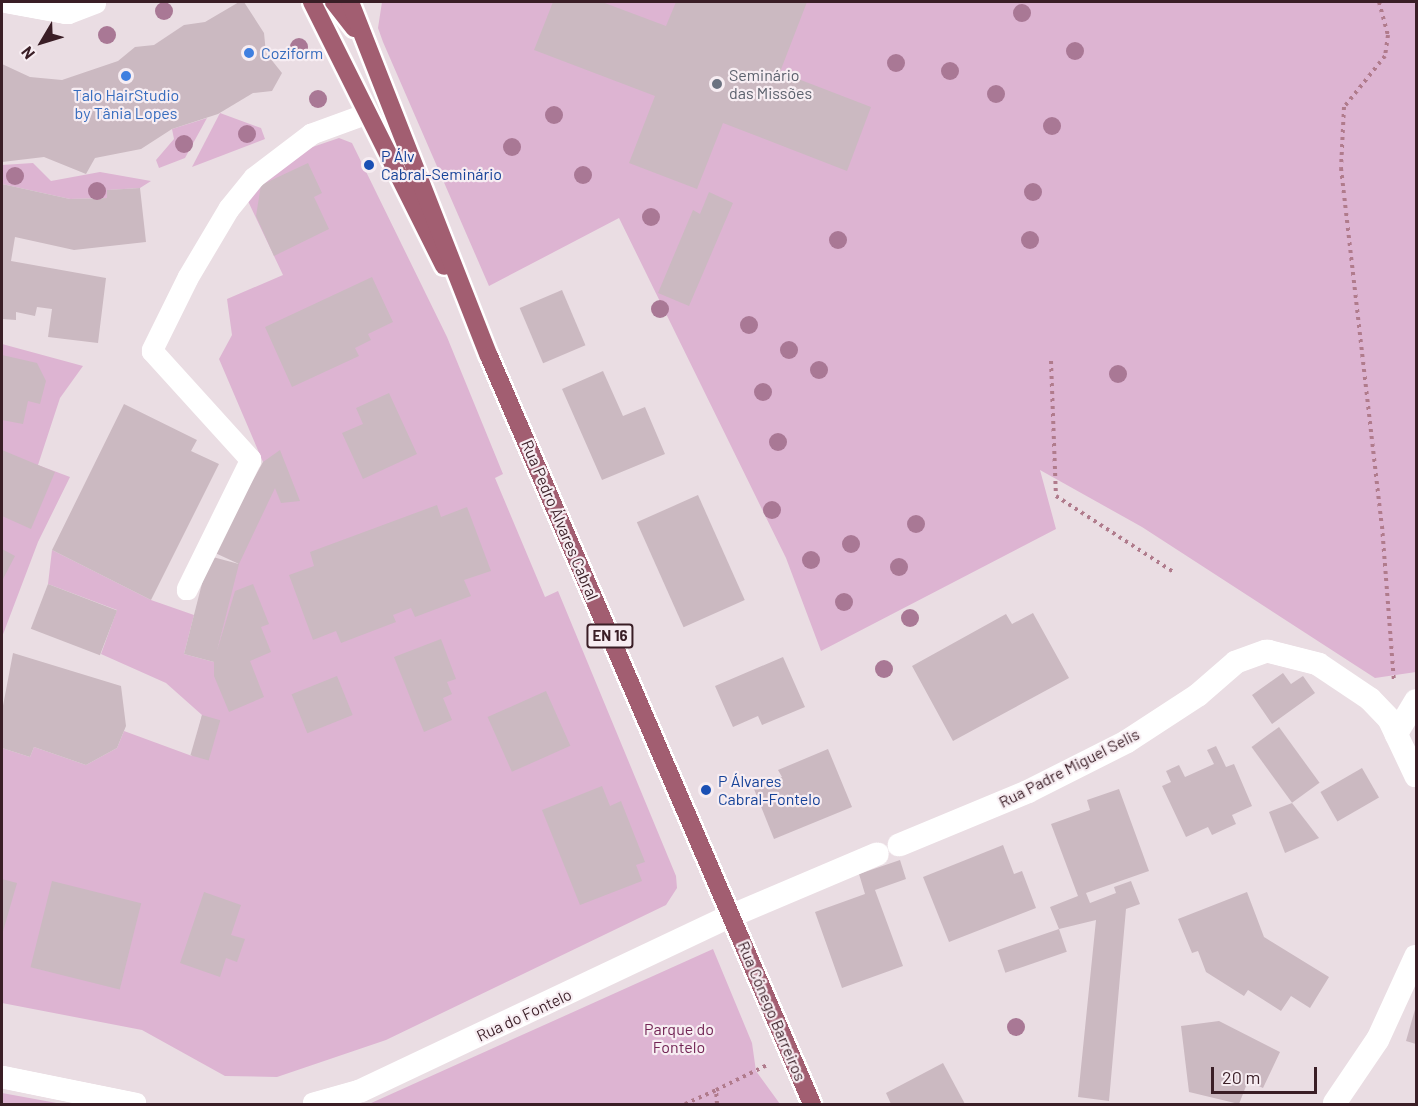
<!DOCTYPE html>
<meta charset="utf-8">
<style>
body{margin:0}
#map{position:relative;width:1418px;height:1106px;overflow:hidden;background:#eadde3;font-family:Barlow,sans-serif}
div>[style]{position:absolute}
[style*='--x']{left:calc(var(--x)*1px);top:calc(var(--y)*1px);width:calc(var(--w)*1px);rotate:calc(var(--a)*1deg)}
.green>*{inset:0;background:#ddb4d2}
.building>*{inset:0;background:#cbb9c1;transform-origin:0 0}
.path>*{height:4px;margin-top:-2px;transform-origin:0;background:repeating-linear-gradient(90deg,#b07b8c 0 3px,transparent 0 7.5px)}
.roads{filter:drop-shadow(2px 0 #fff) drop-shadow(-2px 0 #fff) drop-shadow(0 2px #fff) drop-shadow(0 -2px #fff)}
.lane>*{height:16px;margin:-8px;padding:0 8px;transform-origin:8px;border-radius:8px;background:#fff}
.street>*{height:18px;margin:-9px;padding:0 9px;transform-origin:9px;border-radius:9px;background:#fff}
.primary>*{height:18px;margin:-9px;padding:0 9px;transform-origin:9px;border-radius:9px;background:#a25e71}
.trees>*{width:18px;height:18px;margin:-9px;border-radius:50%;background:#a97895}
.dots>*{width:16px;height:16px;translate:-50% -50%;box-sizing:border-box;border:3px solid #f7edf2;border-radius:50%}
span{translate:-50% -50%;white-space:nowrap;text-align:center;line-height:1.15;-webkit-text-stroke:4.5px #f7edf2;paint-order:stroke}
.shield-label span{padding:2px 4px;background:#f7edf2;border:2px solid;border-radius:4px;-webkit-text-stroke-width:0}
.shield-label{font-size:15px;color:#3a1e26;font-weight:700}
.shop-label{font-size:16px;color:#366cbe}
.left{translate:0 -50%;text-align:left}
.worship-label{font-size:16px;color:#5b616d}
.transit-label{font-size:16px;color:#164399}
.street-label{font-size:16px;color:#3a1e26}
.park-label{font-size:16px;color:#732656}
.frame{position:absolute;inset:0;border:3px solid #3a1e26;pointer-events:none}
.north{position:absolute;left:12px;top:12px;width:60px;height:60px;-webkit-text-stroke:4px #f7edf2;paint-order:stroke;rotate:232deg;font-size:16px;font-weight:700;line-height:24px;text-align:center;color:#3a1e26}
.north::after{content:'';display:block;margin:auto;width:21px;height:27px;background:#3a1e26;clip-path:polygon(50% 0,100% 100%,50% 72%,0 100%)}
.scale{position:absolute;left:1211px;top:1067px;width:106px;height:27px;box-sizing:border-box;border:3px solid #3a1e26;border-top:0;padding-left:8px;font-size:18px;line-height:21px;white-space:nowrap;color:#3a1e26;-webkit-text-stroke:4px #f7edf2;paint-order:stroke}
</style>
<div id="map">
<div class="green">
<i style="clip-path:polygon(382px 2px,1416px 2px,1416px 672px,1375px 678px,1142px 527px,1040px 470px,1056px 529px,821px 651px,786px 558px,619px 218px,489px 286px,383px 42px,378px 28px)"></i>
<i style="clip-path:polygon(220px 113px,261px 128px,265px 139px,192px 167px)"></i>
<i style="clip-path:polygon(207px 118px,185px 158px,159px 168px,156px 160px,174px 139px,172px 129px)"></i>
<i style="clip-path:polygon(339px 138px,352px 143px,447px 337px,503px 474px,495px 478px,545px 597px,558px 591px,676px 876px,677px 888px,666px 905px,386px 1040px,277px 1077px,225px 1076px,142px 1030px,2px 1003px,2px 748px,30px 757px,34px 747px,86px 765px,117px 748px,124px 731px,192px 756px,202px 715px,166px 683px,101px 654px,117px 610px,48px 584px,52px 550px,151px 600px,194px 615px,184px 654px,214px 662px,263px 462px,219px 359px,232px 335px,227px 299px,283px 275px,247px 199px,295px 153px)"></i>
<i style="clip-path:polygon(33px 163px,51px 181px,100px 172px,151px 181px,140px 188px,108px 190px,107px 198px,70px 199px,2px 184px,2px 165px)"></i>
<i style="clip-path:polygon(2px 344px,83px 366px,60px 398px,38px 465px,70px 477px,38px 542px,2px 637px)"></i>
<i style="clip-path:polygon(713px 949px,752px 1043px,756px 1071px,780px 1104px,369px 1104px)"></i>
<i style="clip-path:polygon(2px 1093px,62px 1104px,2px 1104px)"></i>
</div>
<div class="building">
<i style="clip-path:polygon(239px 2px,244px 2px,264px 33px,266px 53px,282px 73px,272px 91px,253px 93px,218px 114px,172px 129px,141px 149px,95px 158px,86px 174px,44px 157px,2px 162px,2px 64px,30px 77px,62px 80px,118px 61px,135px 47px,154px 45px,184px 25px,205px 22px)"></i>
<i style="clip-path:polygon(553px 2px,602px 2px,666px 26px,676px 2px,807px 2px,780px 72px,871px 107px,847px 171px,723px 123px,697px 189px,629px 163px,655px 96px,534px 50px)"></i>
<i style="clip-path:polygon(308px 163px,322px 193px,314px 197px,329px 229px,274px 256px,256px 216px,261px 185px)"></i>
<i style="clip-path:polygon(2px 184px,70px 199px,107px 198px,107px 190px,140px 188px,146px 242px,74px 250px,15px 237px,11px 261px,106px 278px,98px 343px,48px 337px,52px 309px,37px 307px,35px 316px,16px 312px,16px 320px,2px 319px)"></i>
<i style="clip-path:polygon(709px 192px,733px 203px,689px 306px,658px 293px,693px 210px,700px 214px)"></i>
<i style="clip-path:polygon(372px 277px,393px 322px,368px 334px,371px 340px,355px 348px,359px 356px,292px 387px,265px 327px)"></i>
<i style="left:562px;top:290px;width:60px;height:46px;rotate:67deg"></i>
<i style="clip-path:polygon(2px 355px,37px 363px,46px 381px,40px 404px,28px 401px,23px 424px,2px 420px)"></i>
<i style="clip-path:polygon(603px 371px,623px 416px,645px 407px,665px 454px,602px 480px,562px 389px)"></i>
<i style="clip-path:polygon(389px 393px,417px 454px,363px 479px,342px 433px,363px 424px,356px 408px)"></i>
<i style="clip-path:polygon(124px 404px,197px 440px,191px 451px,219px 464px,151px 600px,52px 550px)"></i>
<i style="clip-path:polygon(2px 450px,55px 472px,31px 529px,2px 516px)"></i>
<i style="clip-path:polygon(280px 450px,300px 501px,281px 503px,275px 488px,239px 564px,213px 552px,263px 462px)"></i>
<i style="left:698px;top:495px;width:115px;height:67px;rotate:66deg"></i>
<i style="clip-path:polygon(437px 505px,441px 517px,467px 507px,491px 571px,464px 580px,471px 596px,415px 617px,411px 608px,393px 615px,396px 622px,341px 643px,336px 631px,313px 640px,289px 575px,314px 566px,310px 552px)"></i>
<i style="clip-path:polygon(2px 549px,15px 556px,2px 581px)"></i>
<i style="clip-path:polygon(209px 556px,239px 564px,217px 651px,235px 591px,253px 584px,269px 624px,261px 627px,271px 652px,250px 661px,264px 697px,229px 712px,214px 676px,214px 662px,184px 654px)"></i>
<i style="left:48px;top:584px;width:74px;height:48px;rotate:21deg"></i>
<i style="clip-path:polygon(1033px 613px,1069px 678px,953px 741px,912px 666px,1006px 614px,1012px 624px)"></i>
<i style="clip-path:polygon(441px 639px,456px 679px,447px 682px,452px 694px,443px 698px,452px 720px,424px 732px,394px 657px)"></i>
<i style="clip-path:polygon(13px 653px,121px 686px,126px 726px,117px 748px,86px 765px,34px 747px,30px 757px,2px 748px,2px 711px)"></i>
<i style="clip-path:polygon(783px 657px,805px 707px,762px 725px,758px 716px,733px 727px,715px 686px)"></i>
<i style="clip-path:polygon(1283px 673px,1291px 684px,1303px 676px,1315px 693px,1272px 724px,1252px 695px)"></i>
<i style="left:337px;top:676px;width:42px;height:49px;rotate:68deg"></i>
<i style="left:546px;top:691px;width:60px;height:64px;rotate:66deg"></i>
<i style="left:202px;top:715px;width:19px;height:42px;rotate:16deg"></i>
<i style="left:1279px;top:727px;width:69px;height:34px;rotate:54deg"></i>
<i style="clip-path:polygon(1216px 746px,1226px 767px,1234px 764px,1252px 806px,1232px 815px,1236px 824px,1212px 835px,1208px 827px,1186px 837px,1162px 786px,1171px 782px,1166px 771px,1179px 765px,1185px 777px,1214px 764px,1207px 750px)"></i>
<i style="clip-path:polygon(828px 749px,852px 807px,774px 839px,754px 789px,782px 777px,778px 770px)"></i>
<i style="left:1362px;top:768px;width:34px;height:48px;rotate:60deg"></i>
<i style="clip-path:polygon(602px 786px,610px 806px,621px 801px,645px 862px,636px 865px,642px 881px,580px 905px,542px 810px)"></i>
<i style="clip-path:polygon(1119px 789px,1149px 871px,1086px 893px,1090px 903px,1116px 893px,1114px 887px,1131px 881px,1140px 904px,1126px 909px,1109px 1101px,1078px 1097px,1096px 920px,1059px 929px,1050px 907px,1078px 896px,1051px 824px,1090px 810px,1087px 800px)"></i>
<i style="clip-path:polygon(1292px 803px,1319px 838px,1285px 853px,1269px 812px)"></i>
<i style="clip-path:polygon(1003px 845px,1014px 874px,1022px 871px,1036px 908px,949px 942px,923px 877px)"></i>
<i style="clip-path:polygon(900px 860px,906px 879px,875px 890px,903px 966px,842px 988px,815px 912px,865px 894px,859px 874px)"></i>
<i style="clip-path:polygon(2px 879px,17px 883px,2px 935px)"></i>
<i style="left:52px;top:881px;width:92px;height:89px;rotate:14deg"></i>
<i style="clip-path:polygon(204px 892px,241px 905px,231px 935px,245px 939px,237px 962px,226px 958px,220px 977px,180px 963px)"></i>
<i style="clip-path:polygon(1247px 892px,1264px 937px,1329px 977px,1310px 1008px,1291px 996px,1281px 1011px,1248px 990px,1244px 996px,1206px 972px,1198px 951px,1192px 953px,1178px 919px)"></i>
<i style="left:1059px;top:929px;width:24px;height:65px;rotate:71deg"></i>
<i style="clip-path:polygon(1416px 1006px,1416px 1044px,1406px 1041px)"></i>
<i style="clip-path:polygon(1219px 1021px,1280px 1052px,1263px 1088px,1248px 1081px,1239px 1104px,1189px 1092px,1181px 1026px)"></i>
<i style="clip-path:polygon(943px 1063px,965px 1104px,891px 1104px,886px 1093px)"></i>
</div>
<div class="path">
<i style="--x:1379;--y:2;--w:34;--a:75"></i>
<i style="--x:1388;--y:35;--w:21;--a:98"></i>
<i style="--x:1385;--y:56;--w:65;--a:128.8"></i>
<i style="--x:1344;--y:107;--w:61;--a:92.8"></i>
<i style="--x:1341;--y:168;--w:360;--a:83.5"></i>
<i style="--x:1382;--y:526;--w:157;--a:85.6"></i>
<i style="--x:1051;--y:361;--w:135;--a:87.9"></i>
<i style="--x:1056;--y:496;--w:142;--a:32.9"></i>
<i style="--x:685;--y:1104;--w:34;--a:-24"></i>
<i style="--x:717;--y:1104;--w:14;--a:-94"></i>
<i style="--x:716;--y:1090;--w:57;--a:-26.1"></i>
</div>
<div class="roads">
<div class="lane">
<i style="--x:187;--y:590;--w:145;--a:-63.8"></i>
<i style="--x:251;--y:460;--w:147;--a:-132.2"></i>
<i style="--x:152;--y:351;--w:81;--a:-63.7"></i>
<i style="--x:188;--y:278;--w:80;--a:-59.3"></i>
<i style="--x:229;--y:209;--w:40;--a:-51"></i>
<i style="--x:254;--y:178;--w:73;--a:-37.2"></i>
<i style="--x:312;--y:134;--w:59;--a:-20"></i>
</div>
<div class="street">
<i style="--x:7;--y:2;--w:61;--a:10.4"></i>
<i style="--x:67;--y:13;--w:30;--a:-21"></i>
<i style="--x:1396;--y:734;--w:39;--a:-59"></i>
<i style="--x:899;--y:845;--w:139;--a:-22.5"></i>
<i style="--x:1027;--y:792;--w:111;--a:-26.8"></i>
<i style="--x:1126;--y:742;--w:86;--a:-33.1"></i>
<i style="--x:1198;--y:695;--w:50;--a:-41"></i>
<i style="--x:1236;--y:662;--w:33;--a:-20"></i>
<i style="--x:1267;--y:651;--w:53;--a:14.3"></i>
<i style="--x:1318;--y:664;--w:63;--a:33.9"></i>
<i style="--x:1370;--y:699;--w:28;--a:46"></i>
<i style="--x:1389;--y:719;--w:63;--a:64.7"></i>
<i style="--x:2;--y:1077;--w:136;--a:11.5"></i>
<i style="--x:314;--y:1104;--w:48;--a:-15.8"></i>
<i style="--x:360;--y:1091;--w:410;--a:-25.3"></i>
<i style="--x:731;--y:916;--w:159;--a:-23"></i>
<i style="--x:1334;--y:1104;--w:78;--a:-55.9"></i>
<i style="--x:1378;--y:1039;--w:91;--a:-65.4"></i>
</div>
<div class="primary">
<i style="--x:312;--y:2;--w:295;--a:63.4"></i>
<i style="--x:334;--y:2;--w:33;--a:52"></i>
<i style="--x:350;--y:2;--w:380;--a:68.6"></i>
<i style="--x:489;--y:356;--w:815;--a:66.64"></i>
</div>
</div>
<div class="trees">
<i style="left:164px;top:11px"></i>
<i style="left:1022px;top:13px"></i>
<i style="left:107px;top:35px"></i>
<i style="left:299px;top:47px"></i>
<i style="left:1075px;top:51px"></i>
<i style="left:896px;top:63px"></i>
<i style="left:950px;top:71px"></i>
<i style="left:996px;top:94px"></i>
<i style="left:318px;top:99px"></i>
<i style="left:554px;top:115px"></i>
<i style="left:1052px;top:126px"></i>
<i style="left:247px;top:134px"></i>
<i style="left:184px;top:144px"></i>
<i style="left:512px;top:147px"></i>
<i style="left:583px;top:175px"></i>
<i style="left:15px;top:176px"></i>
<i style="left:97px;top:191px"></i>
<i style="left:1033px;top:192px"></i>
<i style="left:651px;top:217px"></i>
<i style="left:838px;top:240px"></i>
<i style="left:1030px;top:240px"></i>
<i style="left:660px;top:309px"></i>
<i style="left:749px;top:325px"></i>
<i style="left:789px;top:350px"></i>
<i style="left:819px;top:370px"></i>
<i style="left:1118px;top:374px"></i>
<i style="left:763px;top:392px"></i>
<i style="left:778px;top:442px"></i>
<i style="left:772px;top:510px"></i>
<i style="left:916px;top:524px"></i>
<i style="left:851px;top:544px"></i>
<i style="left:811px;top:560px"></i>
<i style="left:899px;top:567px"></i>
<i style="left:844px;top:602px"></i>
<i style="left:910px;top:618px"></i>
<i style="left:884px;top:669px"></i>
<i style="left:1016px;top:1027px"></i>
</div>
<div class="dots">
<i style="left:249px;top:53px;background:#3f7fe0"></i>
<i style="left:126px;top:76px;background:#3f7fe0"></i>
<i style="left:717px;top:84px;background:#6b7280"></i>
<i style="left:369px;top:165px;background:#1a4fb4"></i>
<i style="left:706px;top:790px;background:#1a4fb4"></i>
</div>
<div class="shield-label">
<span style="left:610px;top:636px">EN 16</span>
</div>
<div class="shop-label">
<span class="left" style="left:261px;top:53px">Coziform</span>
<span style="left:126px;top:104px">Talo HairStudio<br>by Tânia Lopes</span>
</div>
<div class="worship-label">
<span class="left" style="left:729px;top:84px">Seminário<br>das Missões</span>
</div>
<div class="transit-label">
<span class="left" style="left:381px;top:165px">P Álv<br>Cabral-Seminário</span>
<span class="left" style="left:718px;top:790px">P Álvares<br>Cabral-Fontelo</span>
</div>
<div class="street-label">
<span style="left:560px;top:520px;rotate:67deg">Rua Pedro Álvares Cabral</span>
<span style="left:1069px;top:768px;rotate:-27deg">Rua Padre Miguel Selis</span>
<span style="left:772px;top:1011px;rotate:67deg">Rua Cónego Barreiros</span>
<span style="left:524px;top:1015px;rotate:-25deg">Rua do Fontelo</span>
</div>
<div class="park-label">
<span style="left:679px;top:1038px">Parque do<br>Fontelo</span>
</div>
<div class="frame"></div>
<div class="north">N</div>
<div class="scale">20 m</div>
</div>
